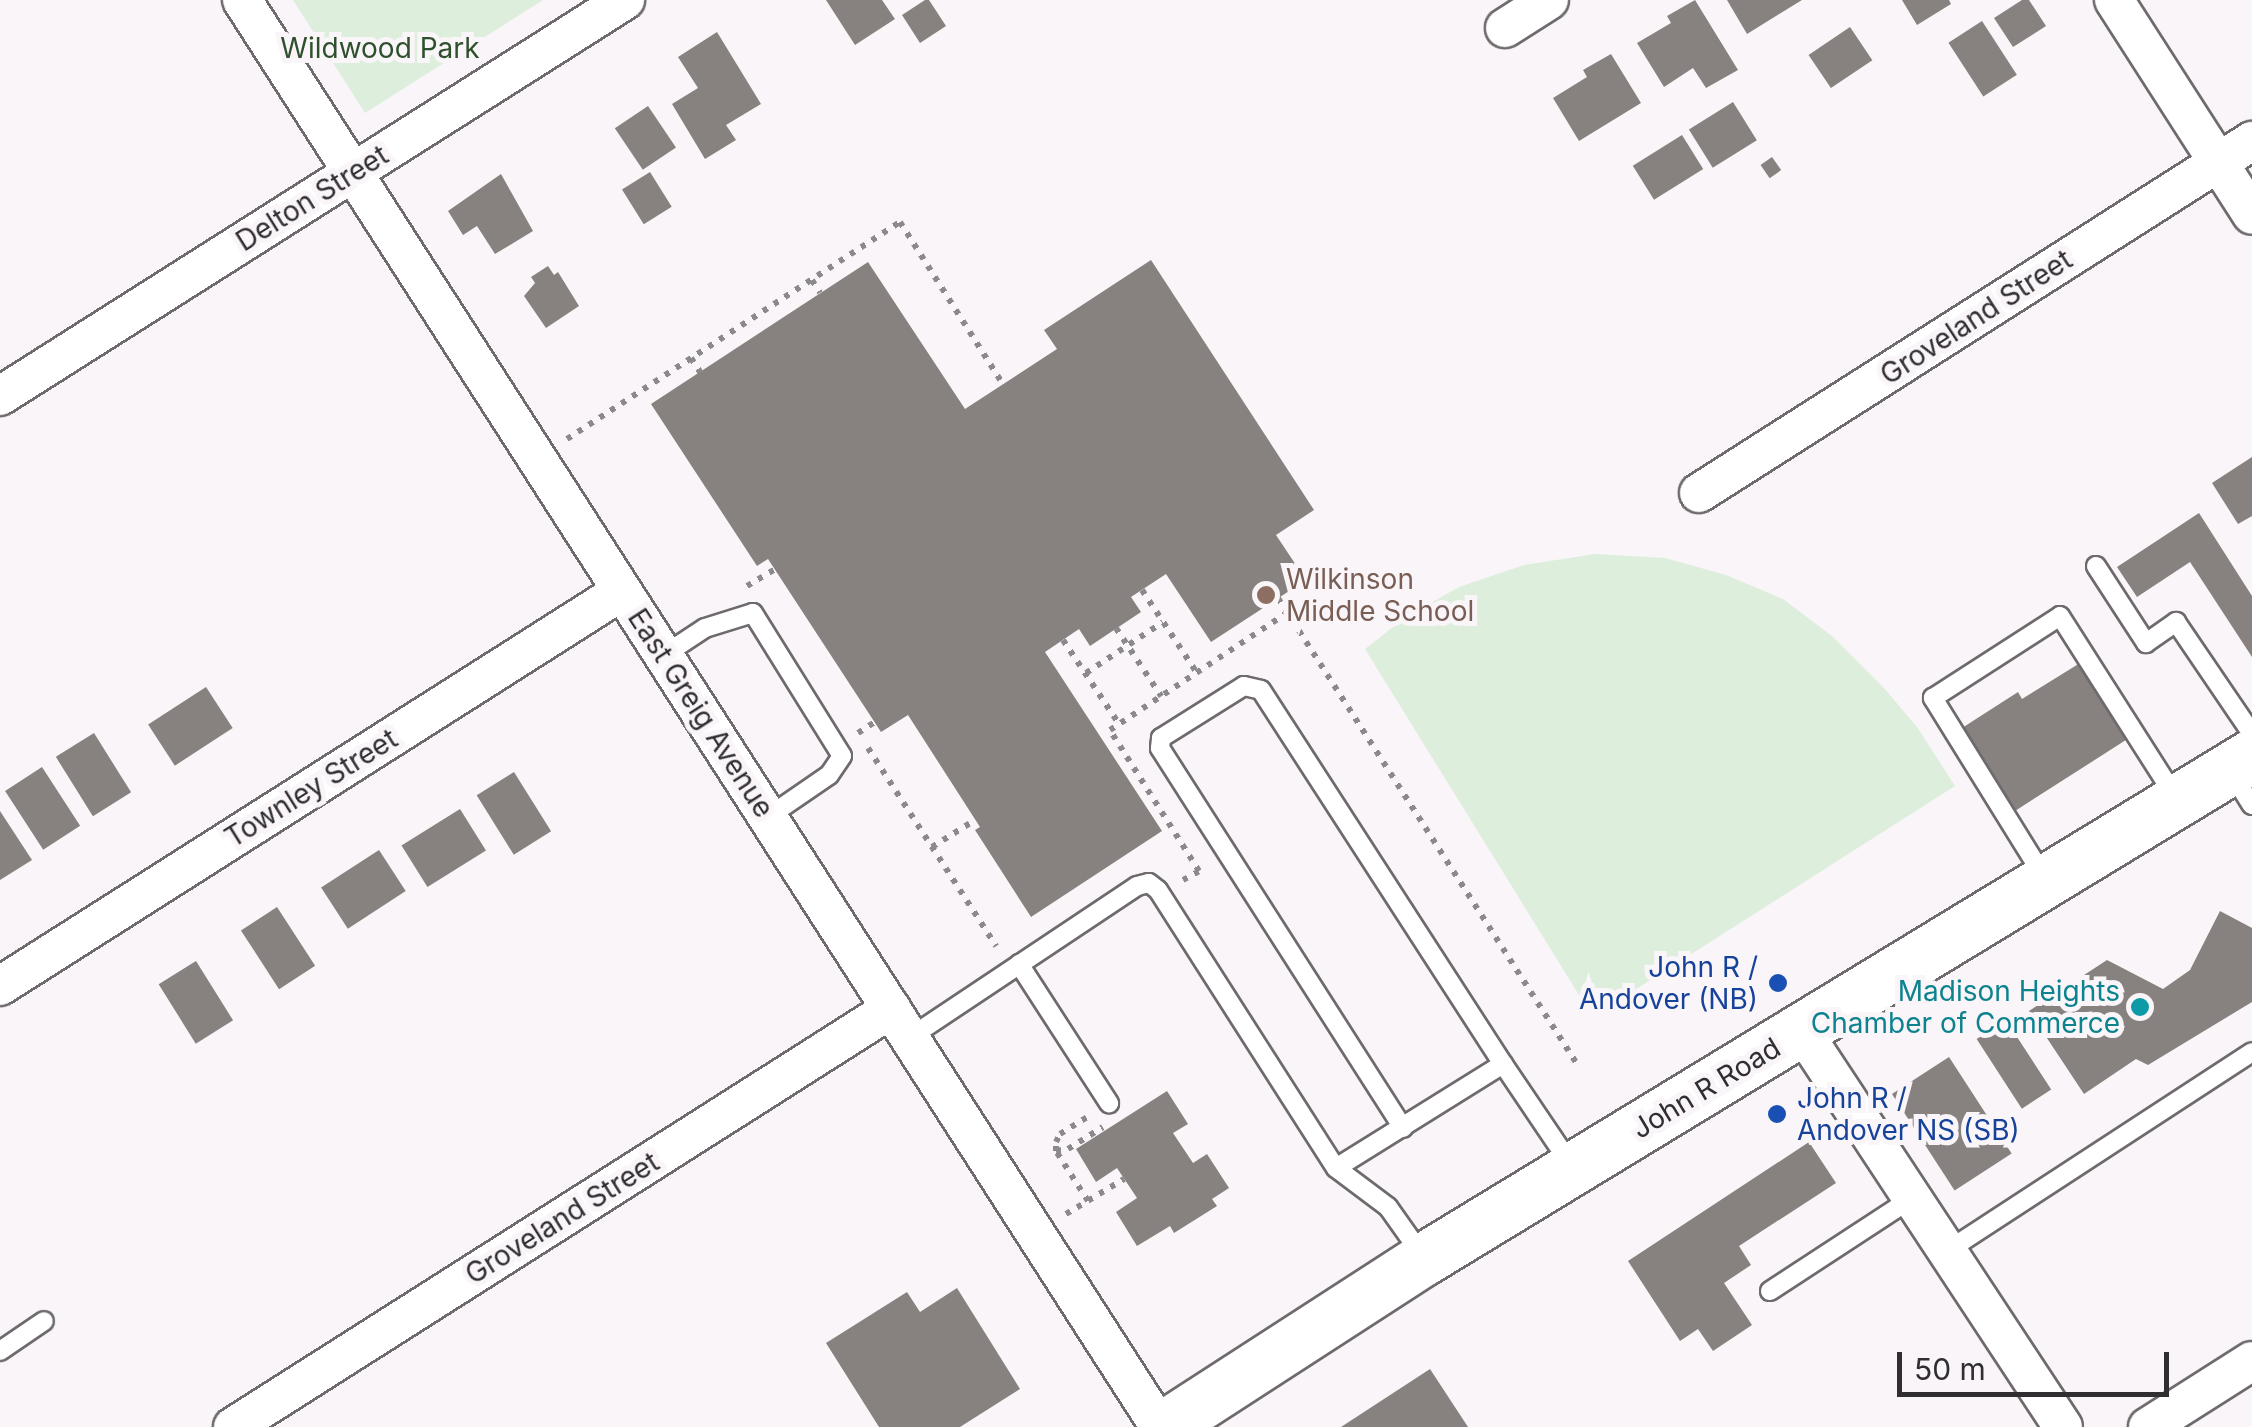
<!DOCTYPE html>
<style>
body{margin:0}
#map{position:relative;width:2252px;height:1427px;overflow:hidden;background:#f9f5f8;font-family:Inter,sans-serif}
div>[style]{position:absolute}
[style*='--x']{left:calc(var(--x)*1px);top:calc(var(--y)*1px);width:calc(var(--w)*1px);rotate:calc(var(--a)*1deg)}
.green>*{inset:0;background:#ddeedc}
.building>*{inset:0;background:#87827f;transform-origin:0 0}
.path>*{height:6px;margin-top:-3px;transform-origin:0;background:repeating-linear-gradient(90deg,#8c898c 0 5px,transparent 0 13px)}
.roads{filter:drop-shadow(2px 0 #6e6a6d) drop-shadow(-2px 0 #6e6a6d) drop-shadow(0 2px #6e6a6d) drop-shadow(0 -2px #6e6a6d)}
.service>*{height:18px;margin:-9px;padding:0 9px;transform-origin:9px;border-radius:9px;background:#fff}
.minor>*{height:38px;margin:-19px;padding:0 19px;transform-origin:19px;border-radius:19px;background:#fff}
.secondary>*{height:52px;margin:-26px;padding:0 26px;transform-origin:26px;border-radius:26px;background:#fff}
.dots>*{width:28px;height:28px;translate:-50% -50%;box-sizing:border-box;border:5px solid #f9f5f8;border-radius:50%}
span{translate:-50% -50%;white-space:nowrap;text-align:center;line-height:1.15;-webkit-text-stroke:10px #f9f5f8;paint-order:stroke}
.park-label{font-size:28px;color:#2e502d}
.street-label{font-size:28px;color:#302e30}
.education-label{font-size:28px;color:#785e54}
.left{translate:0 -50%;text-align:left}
.transit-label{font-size:28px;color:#164399}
.right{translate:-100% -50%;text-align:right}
.culture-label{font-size:28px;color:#0d838f}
.scale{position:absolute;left:1897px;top:1352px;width:272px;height:45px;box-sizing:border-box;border:5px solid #302e30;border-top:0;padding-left:12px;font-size:30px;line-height:35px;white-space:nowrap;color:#302e30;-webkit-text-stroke:8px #f9f5f8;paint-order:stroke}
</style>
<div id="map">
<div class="green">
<i style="clip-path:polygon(293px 0,543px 0,365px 113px)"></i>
<i style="clip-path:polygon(1595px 554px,1665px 558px,1726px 575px,1783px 599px,1832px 636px,1883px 687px,1917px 727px,1955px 786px,1619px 1000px,1579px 995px,1365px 649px,1406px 617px,1459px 587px,1524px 565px)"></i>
</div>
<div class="building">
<i style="clip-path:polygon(826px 0,882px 0,895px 19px,855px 45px)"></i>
<i style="clip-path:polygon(925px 0,929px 0,946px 26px,920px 43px,902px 15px)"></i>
<i style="clip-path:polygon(1695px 0,1738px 70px,1706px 88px,1693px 68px,1664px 87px,1637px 43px,1671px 23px,1667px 16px)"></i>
<i style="clip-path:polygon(1727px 0,1802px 0,1747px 34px)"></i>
<i style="clip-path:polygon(1902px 0,1949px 0,1951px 4px,1917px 25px)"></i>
<i style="clip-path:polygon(2022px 0,2029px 0,2046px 26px,2013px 47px,1994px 18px)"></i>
<i style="left:1982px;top:21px;width:64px;height:40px;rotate:57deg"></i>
<i style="left:1850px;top:27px;width:40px;height:50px;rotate:56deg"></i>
<i style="clip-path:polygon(717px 32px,761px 104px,726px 125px,736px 140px,705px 159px,672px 104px,698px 88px,678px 57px)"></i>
<i style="clip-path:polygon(1611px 54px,1641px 103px,1579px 141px,1553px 98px,1587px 77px,1583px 70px)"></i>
<i style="left:1733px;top:102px;width:45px;height:52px;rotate:58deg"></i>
<i style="left:648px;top:106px;width:50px;height:40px;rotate:56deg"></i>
<i style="left:1682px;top:135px;width:40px;height:58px;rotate:58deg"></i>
<i style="left:1772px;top:157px;width:16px;height:14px;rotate:55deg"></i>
<i style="left:650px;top:172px;width:41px;height:33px;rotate:58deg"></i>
<i style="clip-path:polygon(501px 174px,533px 231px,495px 254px,477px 226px,463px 235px,448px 211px)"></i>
<i style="clip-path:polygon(1151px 260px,1314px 510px,1276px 535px,1306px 580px,1211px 642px,1166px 574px,1131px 597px,1141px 612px,1090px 646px,1079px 629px,1045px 652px,1162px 831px,1031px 917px,975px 830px,980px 827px,908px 715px,881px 732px,768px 559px,757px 566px,651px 404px,868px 262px,965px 409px,1057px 349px,1044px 330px)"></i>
<i style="clip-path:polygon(548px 266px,554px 275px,558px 272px,579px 306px,546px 328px,524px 296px,535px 283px,531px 277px)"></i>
<i style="clip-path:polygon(2252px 457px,2252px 516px,2238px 524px,2212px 483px)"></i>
<i style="clip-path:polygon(2199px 513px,2252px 596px,2252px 657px,2190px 562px,2137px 597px,2117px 567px)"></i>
<i style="clip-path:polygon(2080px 663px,2129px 738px,2015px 811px,1962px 728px,2018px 692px,2022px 699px)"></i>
<i style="left:206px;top:687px;width:49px;height:69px;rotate:57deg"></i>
<i style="left:94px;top:733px;width:70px;height:45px;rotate:58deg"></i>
<i style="left:42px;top:767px;width:70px;height:44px;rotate:57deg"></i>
<i style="left:514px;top:772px;width:70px;height:44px;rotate:58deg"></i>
<i style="left:460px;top:809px;width:49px;height:69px;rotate:58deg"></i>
<i style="clip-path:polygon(0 811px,32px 860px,0 880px)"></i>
<i style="left:379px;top:850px;width:49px;height:69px;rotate:57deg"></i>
<i style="left:277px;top:907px;width:70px;height:43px;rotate:57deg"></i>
<i style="clip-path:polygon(2220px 911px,2252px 928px,2252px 1002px,2148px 1065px,2136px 1059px,2084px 1094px,2029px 1011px,2107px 960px,2163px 989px,2190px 970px)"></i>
<i style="left:196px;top:961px;width:70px;height:44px;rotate:58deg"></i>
<i style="left:2006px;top:1020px;width:83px;height:35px;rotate:57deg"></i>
<i style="left:1949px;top:1057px;width:115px;height:68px;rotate:57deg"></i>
<i style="clip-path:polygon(1167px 1091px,1188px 1124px,1173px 1133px,1193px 1163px,1207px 1154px,1229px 1188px,1212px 1199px,1217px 1206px,1174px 1233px,1170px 1226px,1137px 1246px,1116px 1212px,1137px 1198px,1117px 1168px,1096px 1182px,1076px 1149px)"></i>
<i style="clip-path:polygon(1809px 1142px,1836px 1183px,1739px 1246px,1751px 1265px,1724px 1283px,1752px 1325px,1713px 1351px,1698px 1329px,1680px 1341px,1628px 1261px)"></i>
<i style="clip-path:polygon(957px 1288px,1020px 1389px,960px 1427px,879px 1427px,826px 1343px,907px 1292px,920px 1312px)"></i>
<i style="clip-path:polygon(1430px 1369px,1468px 1427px,1341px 1427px)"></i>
</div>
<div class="path">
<i style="--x:812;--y:280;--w:15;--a:58"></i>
<i style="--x:691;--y:358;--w:17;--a:57"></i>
<i style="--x:567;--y:439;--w:397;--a:-33.1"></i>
<i style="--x:900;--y:222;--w:192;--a:57.6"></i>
<i style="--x:747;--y:586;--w:33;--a:-31"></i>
<i style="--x:1142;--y:590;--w:100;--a:56.5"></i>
<i style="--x:1278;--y:598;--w:557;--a:57.31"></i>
<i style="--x:1116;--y:628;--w:82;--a:56.5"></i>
<i style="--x:1063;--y:640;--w:101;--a:56.3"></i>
<i style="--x:1086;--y:673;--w:92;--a:-33.5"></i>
<i style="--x:858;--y:733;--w:20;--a:-33"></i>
<i style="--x:868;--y:748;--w:236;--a:57.1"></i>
<i style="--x:932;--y:847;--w:51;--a:-32.1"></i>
<i style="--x:1183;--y:880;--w:18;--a:-29"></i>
<i style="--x:1199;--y:871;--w:167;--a:-122.3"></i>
<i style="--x:1110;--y:730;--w:245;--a:-33.5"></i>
<i style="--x:1056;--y:1151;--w:12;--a:-9"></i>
<i style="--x:1068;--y:1149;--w:41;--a:-32.2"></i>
<i style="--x:1088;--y:1201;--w:59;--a:-122.6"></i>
<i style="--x:1056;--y:1151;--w:9;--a:-90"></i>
<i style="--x:1056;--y:1142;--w:9;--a:-63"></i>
<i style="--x:1060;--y:1134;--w:36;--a:-32"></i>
<i style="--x:1066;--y:1214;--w:68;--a:-31.1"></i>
</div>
<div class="roads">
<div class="service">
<i style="--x:2096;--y:566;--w:92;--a:57"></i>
<i style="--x:2146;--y:643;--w:37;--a:-35"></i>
<i style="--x:2176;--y:622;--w:135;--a:55.8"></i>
<i style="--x:664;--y:655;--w:49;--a:-33.4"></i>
<i style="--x:705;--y:628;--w:50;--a:-17.4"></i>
<i style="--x:753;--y:613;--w:168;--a:58.1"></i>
<i style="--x:842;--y:756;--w:23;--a:124"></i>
<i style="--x:829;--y:775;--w:74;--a:145.5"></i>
<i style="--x:2231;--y:772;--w:39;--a:58"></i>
<i style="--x:2044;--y:877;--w:211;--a:-121.8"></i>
<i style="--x:1933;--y:698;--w:151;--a:-32.8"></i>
<i style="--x:2060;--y:616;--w:216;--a:57.5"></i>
<i style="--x:1019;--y:964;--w:166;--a:57.1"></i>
<i style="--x:909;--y:1038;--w:274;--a:-33.7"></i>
<i style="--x:1137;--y:886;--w:12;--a:-14"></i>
<i style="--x:1149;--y:883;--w:11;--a:38"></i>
<i style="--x:1158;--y:890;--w:330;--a:57.4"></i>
<i style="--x:1336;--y:1168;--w:65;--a:36.9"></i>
<i style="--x:1388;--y:1207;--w:59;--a:54.7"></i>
<i style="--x:1403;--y:1128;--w:451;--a:-122.6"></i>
<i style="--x:1160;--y:748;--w:10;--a:-84"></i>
<i style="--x:1161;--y:738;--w:98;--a:-32.1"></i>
<i style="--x:1244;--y:686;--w:17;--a:13"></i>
<i style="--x:1261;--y:690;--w:445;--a:57.1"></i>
<i style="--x:1336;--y:1168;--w:197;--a:-31.9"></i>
<i style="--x:1503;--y:1064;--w:122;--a:56"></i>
<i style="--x:1947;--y:1251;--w:364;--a:-33.1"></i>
<i style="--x:1770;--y:1291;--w:170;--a:-33.2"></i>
<i style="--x:0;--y:1351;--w:53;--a:-34.3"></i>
</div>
<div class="minor">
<i style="--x:242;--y:0;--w:1697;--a:57.25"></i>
<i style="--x:2114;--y:0;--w:255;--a:57.3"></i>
<i style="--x:1505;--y:28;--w:52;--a:-32.5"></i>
<i style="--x:0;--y:396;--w:740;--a:-32.36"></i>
<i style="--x:1699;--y:493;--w:656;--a:-32.48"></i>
<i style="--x:0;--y:986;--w:737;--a:-32.42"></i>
<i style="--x:1802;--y:1031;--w:474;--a:56.6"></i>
<i style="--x:233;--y:1427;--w:780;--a:-32.43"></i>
<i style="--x:2148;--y:1427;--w:123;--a:-32.4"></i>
</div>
<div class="secondary">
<i style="--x:1165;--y:1427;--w:310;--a:-32.9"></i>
<i style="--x:1425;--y:1259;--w:968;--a:-31.31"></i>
</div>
</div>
<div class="dots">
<i style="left:1266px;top:595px;background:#8d6e63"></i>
<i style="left:1778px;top:983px;background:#1a4fb4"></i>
<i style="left:2140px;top:1007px;background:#0f9aa8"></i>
<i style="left:1777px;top:1114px;background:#1a4fb4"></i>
</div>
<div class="park-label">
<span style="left:380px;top:48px">Wildwood Park</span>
</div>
<div class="street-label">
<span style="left:312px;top:198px;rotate:-32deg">Delton Street</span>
<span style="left:1976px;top:317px;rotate:-33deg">Groveland Street</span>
<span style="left:701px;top:713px;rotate:57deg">East Greig Avenue</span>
<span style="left:311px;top:788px;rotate:-32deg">Townley Street</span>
<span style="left:1706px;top:1088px;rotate:-31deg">John R Road</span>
<span style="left:562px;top:1218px;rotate:-32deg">Groveland Street</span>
</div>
<div class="education-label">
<span class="left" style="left:1286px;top:595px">Wilkinson<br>Middle School</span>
</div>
<div class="transit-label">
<span class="right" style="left:1758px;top:983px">John R /<br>Andover (NB)</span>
<span class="left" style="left:1797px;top:1114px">John R /<br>Andover NS (SB)</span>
</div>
<div class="culture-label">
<span class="right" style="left:2120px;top:1007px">Madison Heights<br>Chamber of Commerce</span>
</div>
<div class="scale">50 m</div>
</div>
